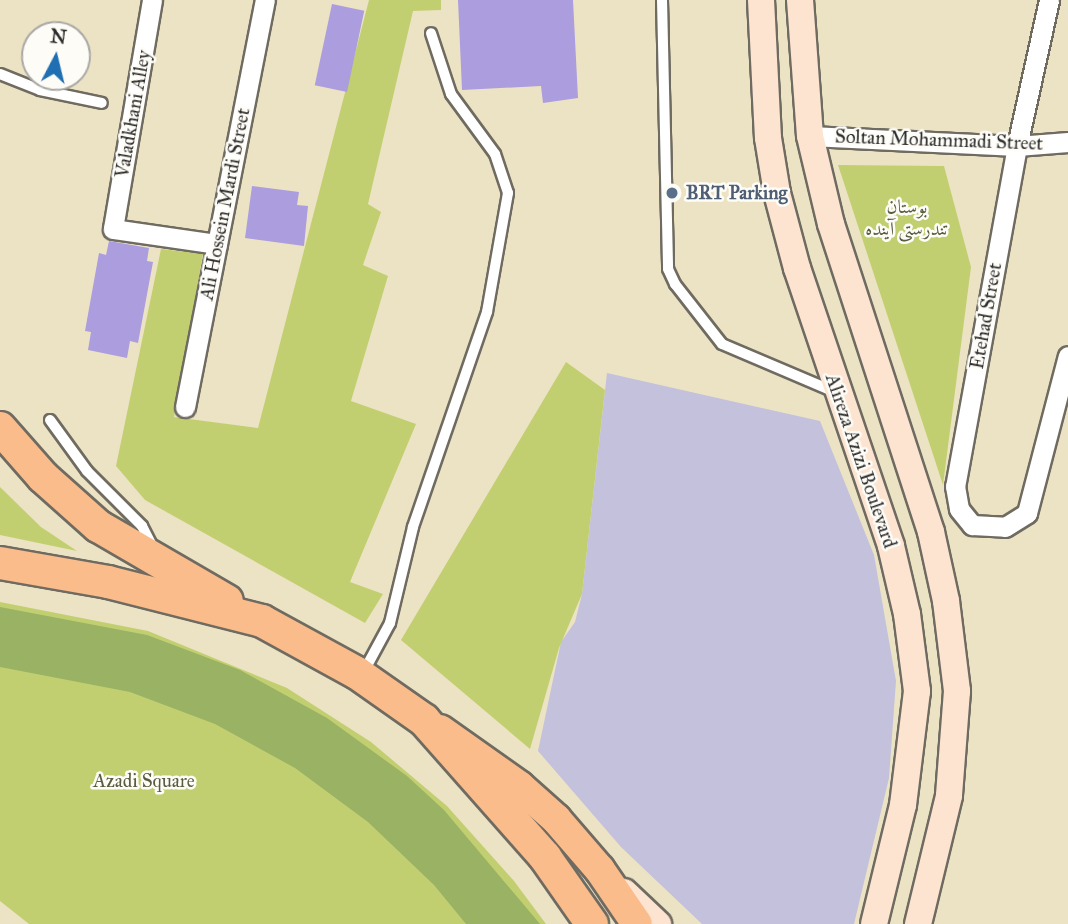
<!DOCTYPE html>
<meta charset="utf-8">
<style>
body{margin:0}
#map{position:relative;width:1068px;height:924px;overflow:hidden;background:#ece3c4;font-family:"IM FELL Great Primer",Amiri,serif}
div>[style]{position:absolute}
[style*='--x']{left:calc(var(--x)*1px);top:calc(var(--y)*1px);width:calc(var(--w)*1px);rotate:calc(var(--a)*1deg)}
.industrial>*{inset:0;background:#c3c1db}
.green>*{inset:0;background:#c2cf71}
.forest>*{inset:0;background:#99b263}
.building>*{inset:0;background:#ab9dde;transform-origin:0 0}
.roads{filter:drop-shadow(2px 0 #6f6b61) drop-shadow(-2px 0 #6f6b61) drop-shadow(0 2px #6f6b61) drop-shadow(0 -2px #6f6b61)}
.service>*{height:10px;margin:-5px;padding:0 5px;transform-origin:5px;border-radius:5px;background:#fff}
.minor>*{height:19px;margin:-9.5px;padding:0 9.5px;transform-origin:9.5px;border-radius:9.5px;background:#fff}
.secondary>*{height:26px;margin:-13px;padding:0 13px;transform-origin:13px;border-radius:13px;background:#fde4d1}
.primary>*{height:30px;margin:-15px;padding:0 15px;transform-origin:15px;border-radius:15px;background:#fabc8b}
.trunk>*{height:32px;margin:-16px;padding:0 16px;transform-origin:16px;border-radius:16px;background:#fabc8b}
.dots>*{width:19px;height:19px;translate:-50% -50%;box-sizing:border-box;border:4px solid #fdfcf7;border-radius:50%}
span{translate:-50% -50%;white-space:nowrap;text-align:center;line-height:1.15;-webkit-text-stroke:5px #fdfcf7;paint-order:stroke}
.street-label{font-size:19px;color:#2b2b2b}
.service-label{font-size:19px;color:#4e5e75;font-weight:700}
.left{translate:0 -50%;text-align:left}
.park-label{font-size:19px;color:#585c40}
.north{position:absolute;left:21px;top:21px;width:70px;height:70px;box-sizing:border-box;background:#fdfcf7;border:2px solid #a9a8a5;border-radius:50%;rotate:7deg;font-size:19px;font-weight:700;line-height:28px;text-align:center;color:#2b2b2b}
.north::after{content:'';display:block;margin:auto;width:24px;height:32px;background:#1f6fb2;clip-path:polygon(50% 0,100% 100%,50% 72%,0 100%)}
</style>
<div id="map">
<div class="industrial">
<i style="clip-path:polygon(607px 373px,820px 421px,874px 555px,896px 681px,889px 778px,854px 924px,702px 924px,621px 847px,538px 751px,561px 642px,575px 622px,582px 594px)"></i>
</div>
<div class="green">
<i style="clip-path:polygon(369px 0,441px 0,441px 10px,413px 11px,368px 204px,381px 212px,363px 265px,388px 276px,351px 401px,416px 424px,350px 582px,383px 594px,365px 623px,145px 500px,116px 466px,161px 249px,203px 254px,174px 417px,258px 428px)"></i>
<i style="clip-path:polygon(838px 165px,944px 166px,971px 267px,943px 485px)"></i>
<i style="clip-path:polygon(566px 362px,605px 390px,582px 594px,559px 648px,530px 749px,401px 640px)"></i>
<i style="clip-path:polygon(0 487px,41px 527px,77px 551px,0 535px)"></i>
<i style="clip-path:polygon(0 602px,148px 631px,287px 688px,371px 742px,447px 806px,514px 881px,546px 924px,29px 924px,0 901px)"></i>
</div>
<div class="forest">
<i style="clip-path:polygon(0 607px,147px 635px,240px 670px,327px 718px,407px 776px,444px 810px,540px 924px,466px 924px,434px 885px,368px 822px,295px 768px,215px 724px,130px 692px,0 667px)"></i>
</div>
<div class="building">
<i style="clip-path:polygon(458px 0,573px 0,578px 98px,543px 103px,541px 86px,462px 90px)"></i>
<i style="left:332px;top:4px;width:33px;height:83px;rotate:12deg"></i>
<i style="clip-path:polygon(252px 186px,299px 192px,297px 205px,308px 206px,304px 246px,245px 238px)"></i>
<i style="clip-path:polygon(109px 241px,149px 248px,147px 261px,153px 262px,138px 343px,130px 341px,127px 358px,88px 350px,91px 332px,85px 331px,99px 253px,106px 255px)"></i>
</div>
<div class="roads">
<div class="service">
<i style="--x:662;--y:0;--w:269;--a:88.7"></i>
<i style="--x:668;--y:269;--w:17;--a:65"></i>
<i style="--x:675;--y:284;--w:76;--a:51.9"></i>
<i style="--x:722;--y:344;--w:123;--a:23"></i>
<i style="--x:0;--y:74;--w:43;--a:21.8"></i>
<i style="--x:40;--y:90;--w:63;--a:11.8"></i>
<i style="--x:50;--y:420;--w:63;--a:54"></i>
<i style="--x:87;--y:471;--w:78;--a:45"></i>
<i style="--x:142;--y:526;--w:22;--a:63"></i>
<i style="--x:363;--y:673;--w:57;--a:-61.6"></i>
<i style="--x:390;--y:623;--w:99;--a:-76.5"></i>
<i style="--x:413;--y:527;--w:227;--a:-71"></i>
<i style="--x:487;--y:312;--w:121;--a:-80"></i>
<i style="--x:508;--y:193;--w:41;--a:-108.4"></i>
<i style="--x:495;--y:154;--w:74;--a:-126.3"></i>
<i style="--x:451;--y:94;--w:64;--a:-108.2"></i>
</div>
<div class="minor">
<i style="--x:152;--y:0;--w:232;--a:99.7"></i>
<i style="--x:113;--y:229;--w:105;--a:8.2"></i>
<i style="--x:1049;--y:0;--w:149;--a:102.4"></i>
<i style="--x:1017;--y:146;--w:346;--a:100.3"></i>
<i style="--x:955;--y:486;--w:23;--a:80"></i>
<i style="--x:959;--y:509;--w:21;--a:51"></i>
<i style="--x:972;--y:525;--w:33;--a:3"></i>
<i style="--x:1005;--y:527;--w:26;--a:-32"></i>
<i style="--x:1027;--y:513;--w:162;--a:-75.4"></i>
<i style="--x:810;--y:136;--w:207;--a:2.8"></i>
<i style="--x:1017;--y:146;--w:51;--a:-4.5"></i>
<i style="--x:185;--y:407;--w:415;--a:-78.9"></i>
</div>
<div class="secondary">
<i style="--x:761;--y:0;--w:138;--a:87.1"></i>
<i style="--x:768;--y:138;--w:56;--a:80.7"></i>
<i style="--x:777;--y:193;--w:78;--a:75.1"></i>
<i style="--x:797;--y:268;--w:293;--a:71.3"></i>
<i style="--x:891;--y:546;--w:70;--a:76.8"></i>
<i style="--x:907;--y:614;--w:78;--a:82.6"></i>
<i style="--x:917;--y:691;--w:115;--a:97"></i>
<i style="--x:903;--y:805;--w:122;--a:103.7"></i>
<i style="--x:800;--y:0;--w:136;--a:85.8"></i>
<i style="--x:810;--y:136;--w:90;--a:76.6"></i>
<i style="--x:831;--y:224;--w:324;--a:72"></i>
<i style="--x:931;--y:532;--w:71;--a:77.7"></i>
<i style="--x:946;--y:601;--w:91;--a:83"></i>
<i style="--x:957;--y:691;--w:105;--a:94.4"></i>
<i style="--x:949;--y:796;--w:132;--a:103.6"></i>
<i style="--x:624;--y:892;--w:47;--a:43.3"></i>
</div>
<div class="primary">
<i style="--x:440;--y:730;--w:97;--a:35.3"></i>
<i style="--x:519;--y:786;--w:50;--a:41.7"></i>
<i style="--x:556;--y:819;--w:67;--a:49.2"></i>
<i style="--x:600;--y:870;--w:65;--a:55.6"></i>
</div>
<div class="trunk">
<i style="--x:0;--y:428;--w:65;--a:48.7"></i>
<i style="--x:43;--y:477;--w:74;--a:41.7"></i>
<i style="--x:98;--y:526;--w:149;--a:30.2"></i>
<i style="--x:0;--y:563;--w:110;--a:10"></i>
<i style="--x:108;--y:582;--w:159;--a:14.2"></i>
<i style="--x:262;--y:621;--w:108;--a:28.7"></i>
<i style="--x:357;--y:673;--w:82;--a:35"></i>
<i style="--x:424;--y:720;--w:183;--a:48.5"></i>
<i style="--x:545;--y:857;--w:82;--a:55"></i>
</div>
</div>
<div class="dots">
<i style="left:672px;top:193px;background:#5c6f8a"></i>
</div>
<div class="street-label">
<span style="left:133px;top:114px;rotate:-80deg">Valadkhani Alley</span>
<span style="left:939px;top:140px;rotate:2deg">Soltan Mohammadi Street</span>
<span style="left:225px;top:204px;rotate:-79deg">Ali Hossein Mardi Street</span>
<span style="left:986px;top:316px;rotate:-80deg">Etehad Street</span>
<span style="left:861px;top:461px;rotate:71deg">Alireza Azizi Boulevard</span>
</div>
<div class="service-label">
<span class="left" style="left:686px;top:193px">BRT Parking</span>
</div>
<div class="park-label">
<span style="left:907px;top:218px">بوستان<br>تندرستی آینده</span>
<span style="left:144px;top:781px">Azadi Square</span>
</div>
<div class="north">N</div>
</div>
